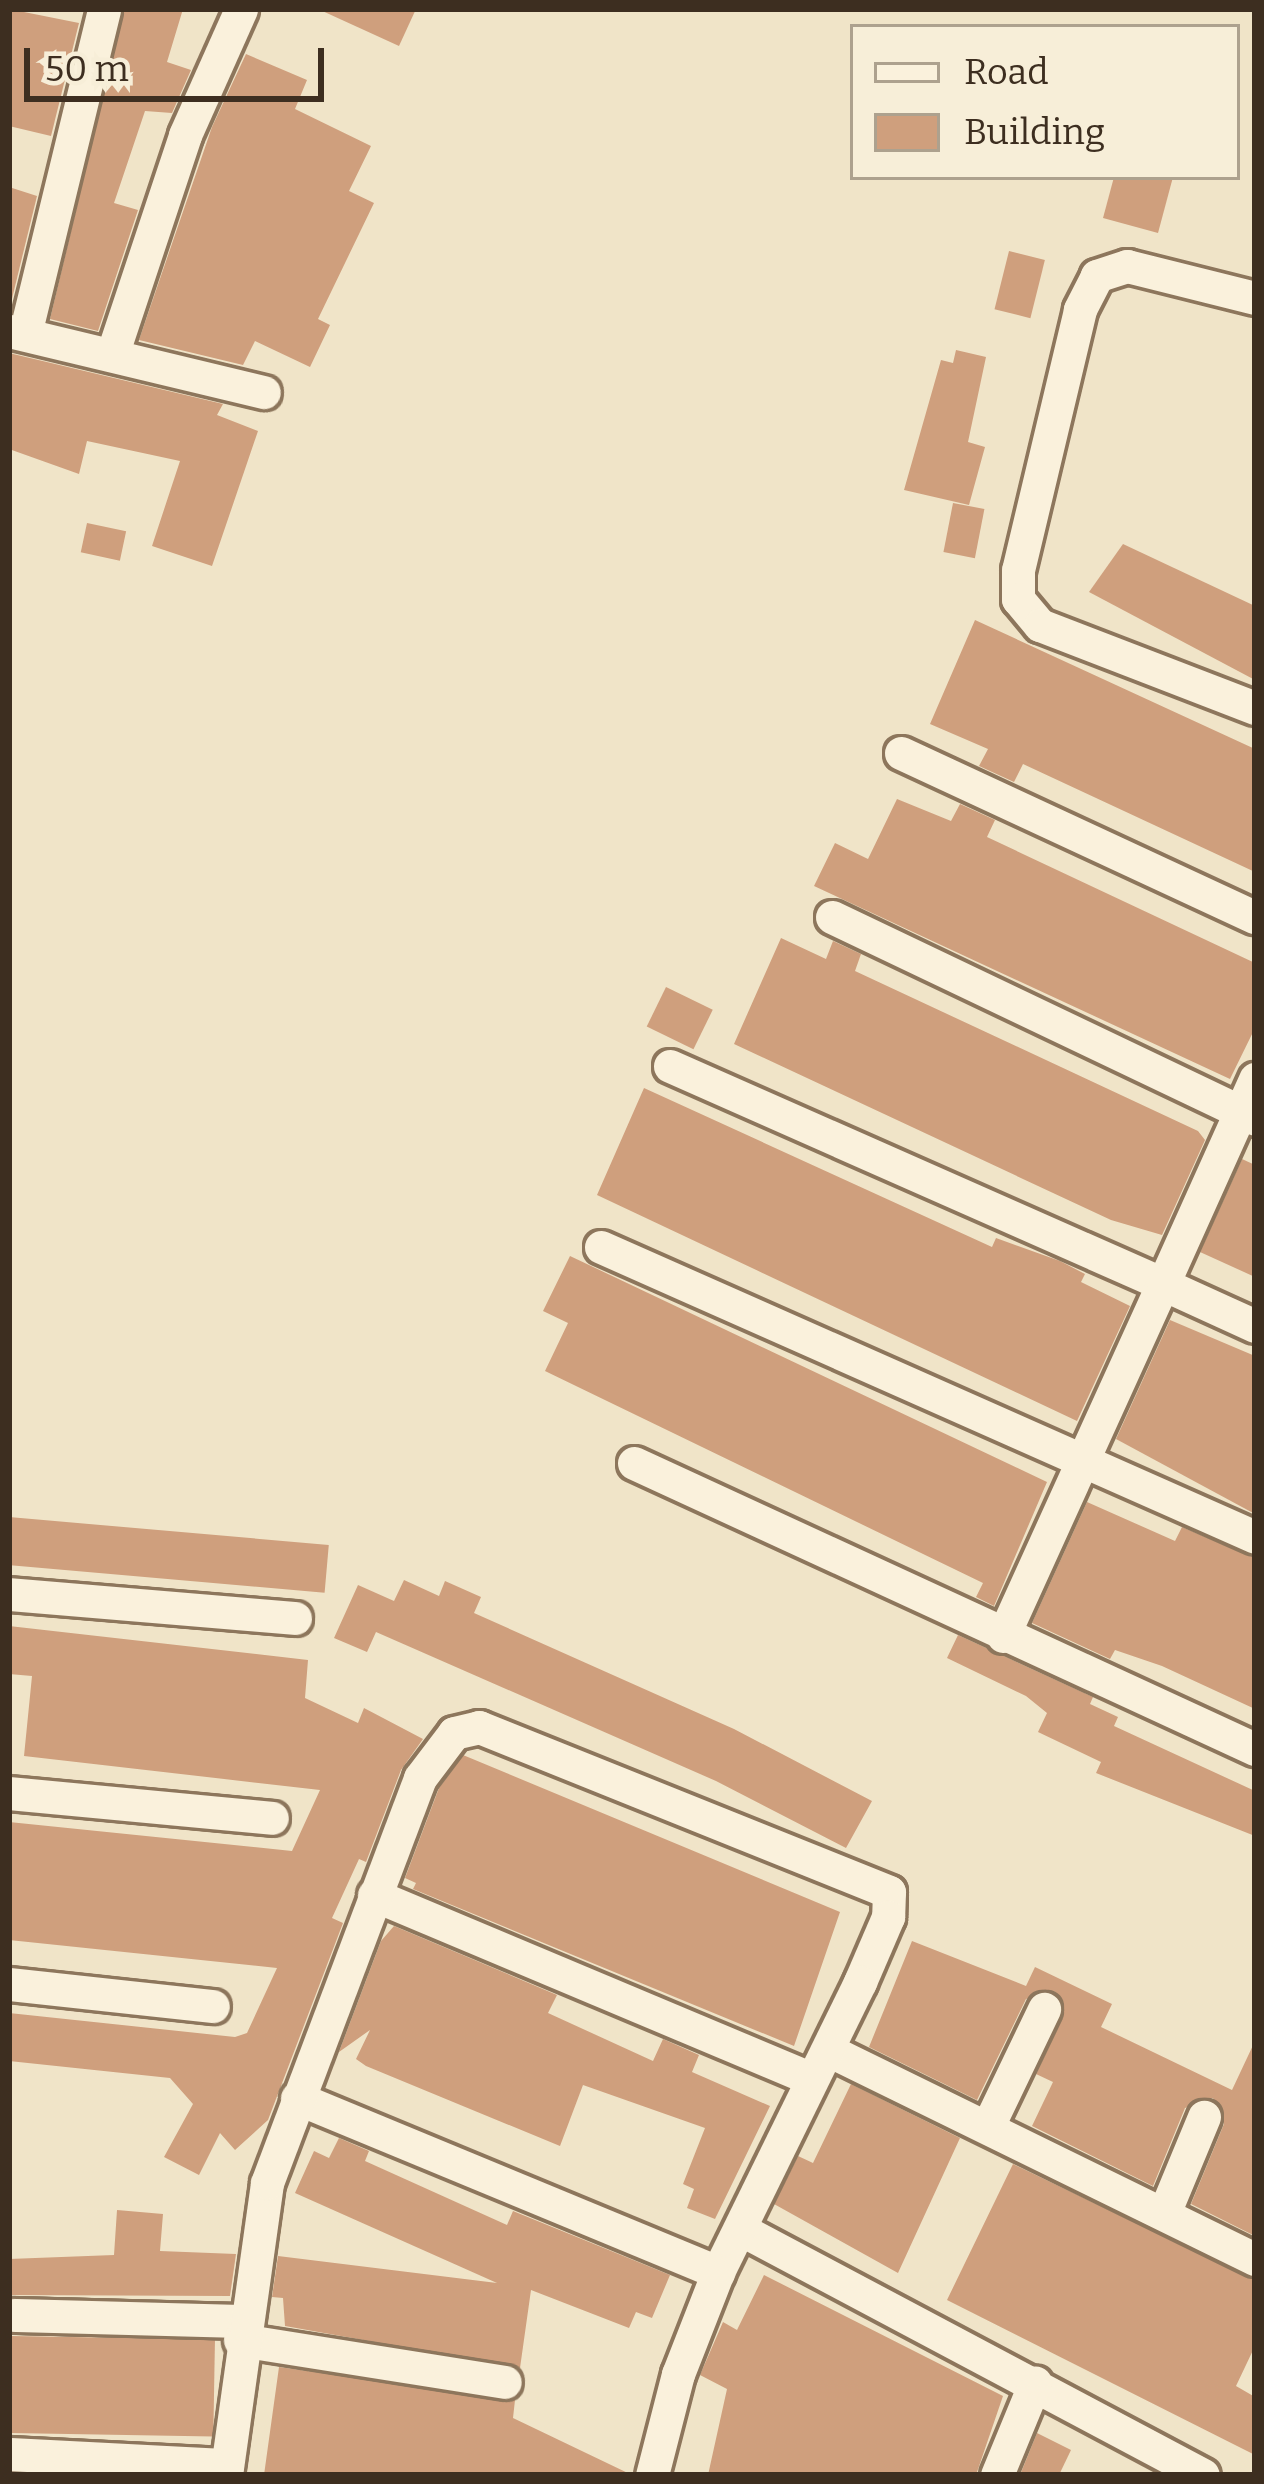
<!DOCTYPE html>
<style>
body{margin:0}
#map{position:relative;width:1264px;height:2484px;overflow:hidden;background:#f0e4c8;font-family:Bitter,serif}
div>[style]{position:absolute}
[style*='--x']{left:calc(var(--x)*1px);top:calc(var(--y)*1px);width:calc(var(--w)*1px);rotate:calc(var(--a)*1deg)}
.building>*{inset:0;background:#cf9f7d;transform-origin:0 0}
.roads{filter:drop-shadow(3px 0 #8d765c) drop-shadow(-3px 0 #8d765c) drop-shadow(0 3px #8d765c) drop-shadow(0 -3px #8d765c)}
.minor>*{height:33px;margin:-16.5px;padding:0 16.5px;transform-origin:16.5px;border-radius:16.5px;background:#faf1dc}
span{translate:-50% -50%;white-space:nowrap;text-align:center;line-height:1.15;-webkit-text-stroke:9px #f7eed8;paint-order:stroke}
.frame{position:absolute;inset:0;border:12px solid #3d2e20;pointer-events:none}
.legend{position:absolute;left:850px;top:24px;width:390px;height:156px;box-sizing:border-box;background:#f7eed8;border:3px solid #ada18e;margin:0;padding:15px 21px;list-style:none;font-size:36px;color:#3d2e20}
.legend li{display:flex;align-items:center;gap:24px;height:60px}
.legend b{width:60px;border:3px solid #ada18e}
.scale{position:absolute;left:24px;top:48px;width:300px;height:54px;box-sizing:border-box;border:6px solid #3d2e20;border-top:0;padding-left:15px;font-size:36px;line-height:42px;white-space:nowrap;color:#3d2e20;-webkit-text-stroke:9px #f7eed8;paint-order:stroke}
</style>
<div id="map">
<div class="building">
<i style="clip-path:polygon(9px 9px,79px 23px,51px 136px,9px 126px)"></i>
<i style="clip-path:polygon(124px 9px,183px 9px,167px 62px,191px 70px,172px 113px,145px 111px,114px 203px,138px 210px,98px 331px,50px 319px)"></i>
<i style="clip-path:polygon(318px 9px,416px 9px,399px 46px)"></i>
<i style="clip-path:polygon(246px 54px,307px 80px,295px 109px,371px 146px,349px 191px,374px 203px,318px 319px,330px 325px,310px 367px,255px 341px,243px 365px,139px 340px,212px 127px)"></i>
<i style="clip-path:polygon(1114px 177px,1173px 177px,1158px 233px,1103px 218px)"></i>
<i style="clip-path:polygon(9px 187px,37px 196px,9px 311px)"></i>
<i style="left:1009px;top:251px;width:37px;height:60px;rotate:14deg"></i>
<i style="clip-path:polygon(956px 350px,986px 357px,968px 442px,985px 447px,969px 505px,904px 490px,941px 360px,953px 363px)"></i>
<i style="clip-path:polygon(9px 353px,223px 404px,217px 415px,258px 431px,212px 566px,152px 546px,180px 461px,87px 441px,79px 474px,9px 449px)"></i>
<i style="left:953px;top:503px;width:32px;height:50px;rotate:11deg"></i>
<i style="left:87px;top:523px;width:40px;height:30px;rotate:12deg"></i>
<i style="clip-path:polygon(1123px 544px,1255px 606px,1255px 680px,1089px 592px)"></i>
<i style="clip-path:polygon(975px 620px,1255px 749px,1255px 872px,1023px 764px,1014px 782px,979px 766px,988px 749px,930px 724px)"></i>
<i style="clip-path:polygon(897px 799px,951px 821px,960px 804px,995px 820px,987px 837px,1255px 963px,1255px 1028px,1230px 1079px,814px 886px,835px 843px,868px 859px)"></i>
<i style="clip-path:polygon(781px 938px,826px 959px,833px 941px,861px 954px,855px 971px,1198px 1131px,1205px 1140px,1162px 1235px,1111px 1220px,734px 1044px)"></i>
<i style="left:666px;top:987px;width:52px;height:44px;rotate:26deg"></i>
<i style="clip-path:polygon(644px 1088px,992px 1247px,996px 1238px,1060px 1261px,1085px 1274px,1081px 1282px,1130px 1306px,1077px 1421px,597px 1195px)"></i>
<i style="clip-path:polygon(1242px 1159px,1255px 1165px,1255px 1277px,1200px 1252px)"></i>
<i style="clip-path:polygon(570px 1256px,1047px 1482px,994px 1606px,976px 1597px,983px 1583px,545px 1371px,568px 1323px,543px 1311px)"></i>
<i style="clip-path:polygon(1170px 1320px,1255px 1356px,1255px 1514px,1116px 1439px)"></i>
<i style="clip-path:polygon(1087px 1502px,1175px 1541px,1182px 1527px,1255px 1558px,1255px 1709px,1162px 1666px,1115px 1650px,1110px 1659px,1032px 1623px)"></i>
<i style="left:9px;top:1517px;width:321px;height:48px;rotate:5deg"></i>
<i style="clip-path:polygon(404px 1580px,439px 1596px,445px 1581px,481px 1597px,474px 1613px,734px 1729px,872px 1801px,846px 1848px,716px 1781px,376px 1632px,367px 1652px,334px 1638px,358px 1585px,394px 1601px)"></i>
<i style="clip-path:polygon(9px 1626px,308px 1660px,305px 1698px,358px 1723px,364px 1708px,423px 1739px,401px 1770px,366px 1862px,359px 1859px,332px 1918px,343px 1923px,268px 2120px,235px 2150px,220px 2133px,199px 2175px,164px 2157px,193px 2104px,170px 2078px,9px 2061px,9px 2013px,235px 2037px,247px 2033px,277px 1968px,9px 1940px,9px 1822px,292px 1851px,320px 1790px,24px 1756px,32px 1676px,9px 1674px)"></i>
<i style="clip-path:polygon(958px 1635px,1093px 1697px,1090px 1704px,1118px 1717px,1114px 1726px,1255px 1791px,1255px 1836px,1096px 1773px,1101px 1762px,1038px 1732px,1047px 1713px,1026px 1696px,947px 1658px)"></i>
<i style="clip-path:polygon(463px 1755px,840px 1912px,794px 2046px,413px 1889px,416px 1883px,405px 1878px,439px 1788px)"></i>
<i style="clip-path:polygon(394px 1926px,557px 1995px,548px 2013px,653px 2061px,663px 2039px,699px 2055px,692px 2072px,770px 2106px,715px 2219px,687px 2208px,694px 2189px,683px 2184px,705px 2128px,583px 2085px,560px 2146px,366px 2066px,356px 2059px,370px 2030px,339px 2052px,381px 1941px)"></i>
<i style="clip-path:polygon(912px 1941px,1026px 1986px,1035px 1967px,1112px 2004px,1101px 2027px,1232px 2090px,1255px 2041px,1255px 2236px,1191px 2204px,1224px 2124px,1213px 2098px,1185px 2108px,1153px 2186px,1032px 2126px,1053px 2082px,1036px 2074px,1063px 2017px,1054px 1991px,1026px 1999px,977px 2100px,869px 2047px)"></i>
<i style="clip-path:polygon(851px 2084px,960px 2138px,898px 2273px,774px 2204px,798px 2156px,813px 2163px)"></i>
<i style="clip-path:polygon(339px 2138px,369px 2151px,365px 2161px,507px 2225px,513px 2211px,670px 2275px,652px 2318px,636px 2312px,629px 2328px,531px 2290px,520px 2368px,285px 2326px,283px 2298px,272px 2297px,278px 2256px,497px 2283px,295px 2193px,314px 2151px,329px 2158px)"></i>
<i style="clip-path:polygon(1013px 2164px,1255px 2280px,1255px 2346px,1236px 2386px,1255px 2397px,1255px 2455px,947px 2300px)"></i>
<i style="clip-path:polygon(117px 2210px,163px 2214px,160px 2251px,236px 2254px,230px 2296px,9px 2295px,9px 2259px,114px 2255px)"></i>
<i style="clip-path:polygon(764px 2275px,1003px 2396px,976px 2475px,708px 2475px,727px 2389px,700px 2375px,723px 2322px,737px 2330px)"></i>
<i style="left:12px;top:2336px;width:203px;height:97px;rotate:1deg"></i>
<i style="clip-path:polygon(279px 2367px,515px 2400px,513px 2418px,632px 2475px,264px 2475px)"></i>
<i style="clip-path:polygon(1037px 2433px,1071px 2450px,1059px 2475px,1020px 2475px)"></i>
</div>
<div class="roads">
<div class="minor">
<i style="--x:1255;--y:298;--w:132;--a:-166"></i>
<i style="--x:1127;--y:266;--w:32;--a:162"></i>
<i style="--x:1097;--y:276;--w:38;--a:117"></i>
<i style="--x:1080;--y:310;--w:267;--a:103.4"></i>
<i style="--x:1018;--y:570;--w:29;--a:90"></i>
<i style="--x:1018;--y:599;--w:34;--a:50"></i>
<i style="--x:1040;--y:625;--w:230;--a:21.1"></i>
<i style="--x:9;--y:331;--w:262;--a:13.5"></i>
<i style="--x:25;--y:334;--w:334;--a:-76.3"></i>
<i style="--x:112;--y:355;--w:232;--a:-71.6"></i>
<i style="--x:185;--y:135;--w:138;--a:-66"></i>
<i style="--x:901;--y:753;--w:390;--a:24.9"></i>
<i style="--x:832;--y:917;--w:469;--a:25.5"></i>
<i style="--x:670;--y:1066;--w:539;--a:23.85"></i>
<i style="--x:1163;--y:1284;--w:225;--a:-65.8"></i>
<i style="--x:601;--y:1247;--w:715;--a:23.91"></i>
<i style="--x:634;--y:1463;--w:684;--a:24.73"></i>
<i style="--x:9;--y:1594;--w:287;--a:4.8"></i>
<i style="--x:1003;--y:1636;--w:387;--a:-65.6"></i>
<i style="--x:1163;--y:1284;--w:101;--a:24.5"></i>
<i style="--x:9;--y:1793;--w:264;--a:5.4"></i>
<i style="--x:374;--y:1895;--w:474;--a:22.8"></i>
<i style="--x:9;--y:1984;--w:205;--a:6.2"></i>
<i style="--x:828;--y:2050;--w:475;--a:26.1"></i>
<i style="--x:297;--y:2098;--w:456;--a:22.5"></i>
<i style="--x:988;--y:2126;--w:130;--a:-64.4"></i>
<i style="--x:1165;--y:2211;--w:102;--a:-67.5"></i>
<i style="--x:740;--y:2229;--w:524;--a:27.98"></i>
<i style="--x:14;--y:2315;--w:229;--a:1.5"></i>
<i style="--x:240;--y:2340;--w:268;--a:9"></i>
<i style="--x:9;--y:2454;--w:218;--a:2.9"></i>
<i style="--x:226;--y:2475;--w:295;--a:-82"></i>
<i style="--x:267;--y:2183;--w:433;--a:-69.3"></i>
<i style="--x:420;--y:1778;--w:56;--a:-52.9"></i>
<i style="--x:454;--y:1733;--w:26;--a:-13"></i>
<i style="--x:479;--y:1727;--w:442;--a:21.9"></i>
<i style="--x:889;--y:1892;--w:25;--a:92"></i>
<i style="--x:888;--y:1917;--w:71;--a:113.3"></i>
<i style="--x:860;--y:1982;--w:323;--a:116.1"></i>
<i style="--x:718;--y:2272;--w:110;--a:111.4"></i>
<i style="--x:678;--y:2374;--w:104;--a:104.4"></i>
<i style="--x:997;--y:2475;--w:100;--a:-67.6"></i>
</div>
</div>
<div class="frame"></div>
<ul class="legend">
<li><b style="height:15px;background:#faf1dc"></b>Road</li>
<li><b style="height:33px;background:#cf9f7d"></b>Building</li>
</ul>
<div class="scale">50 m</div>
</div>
